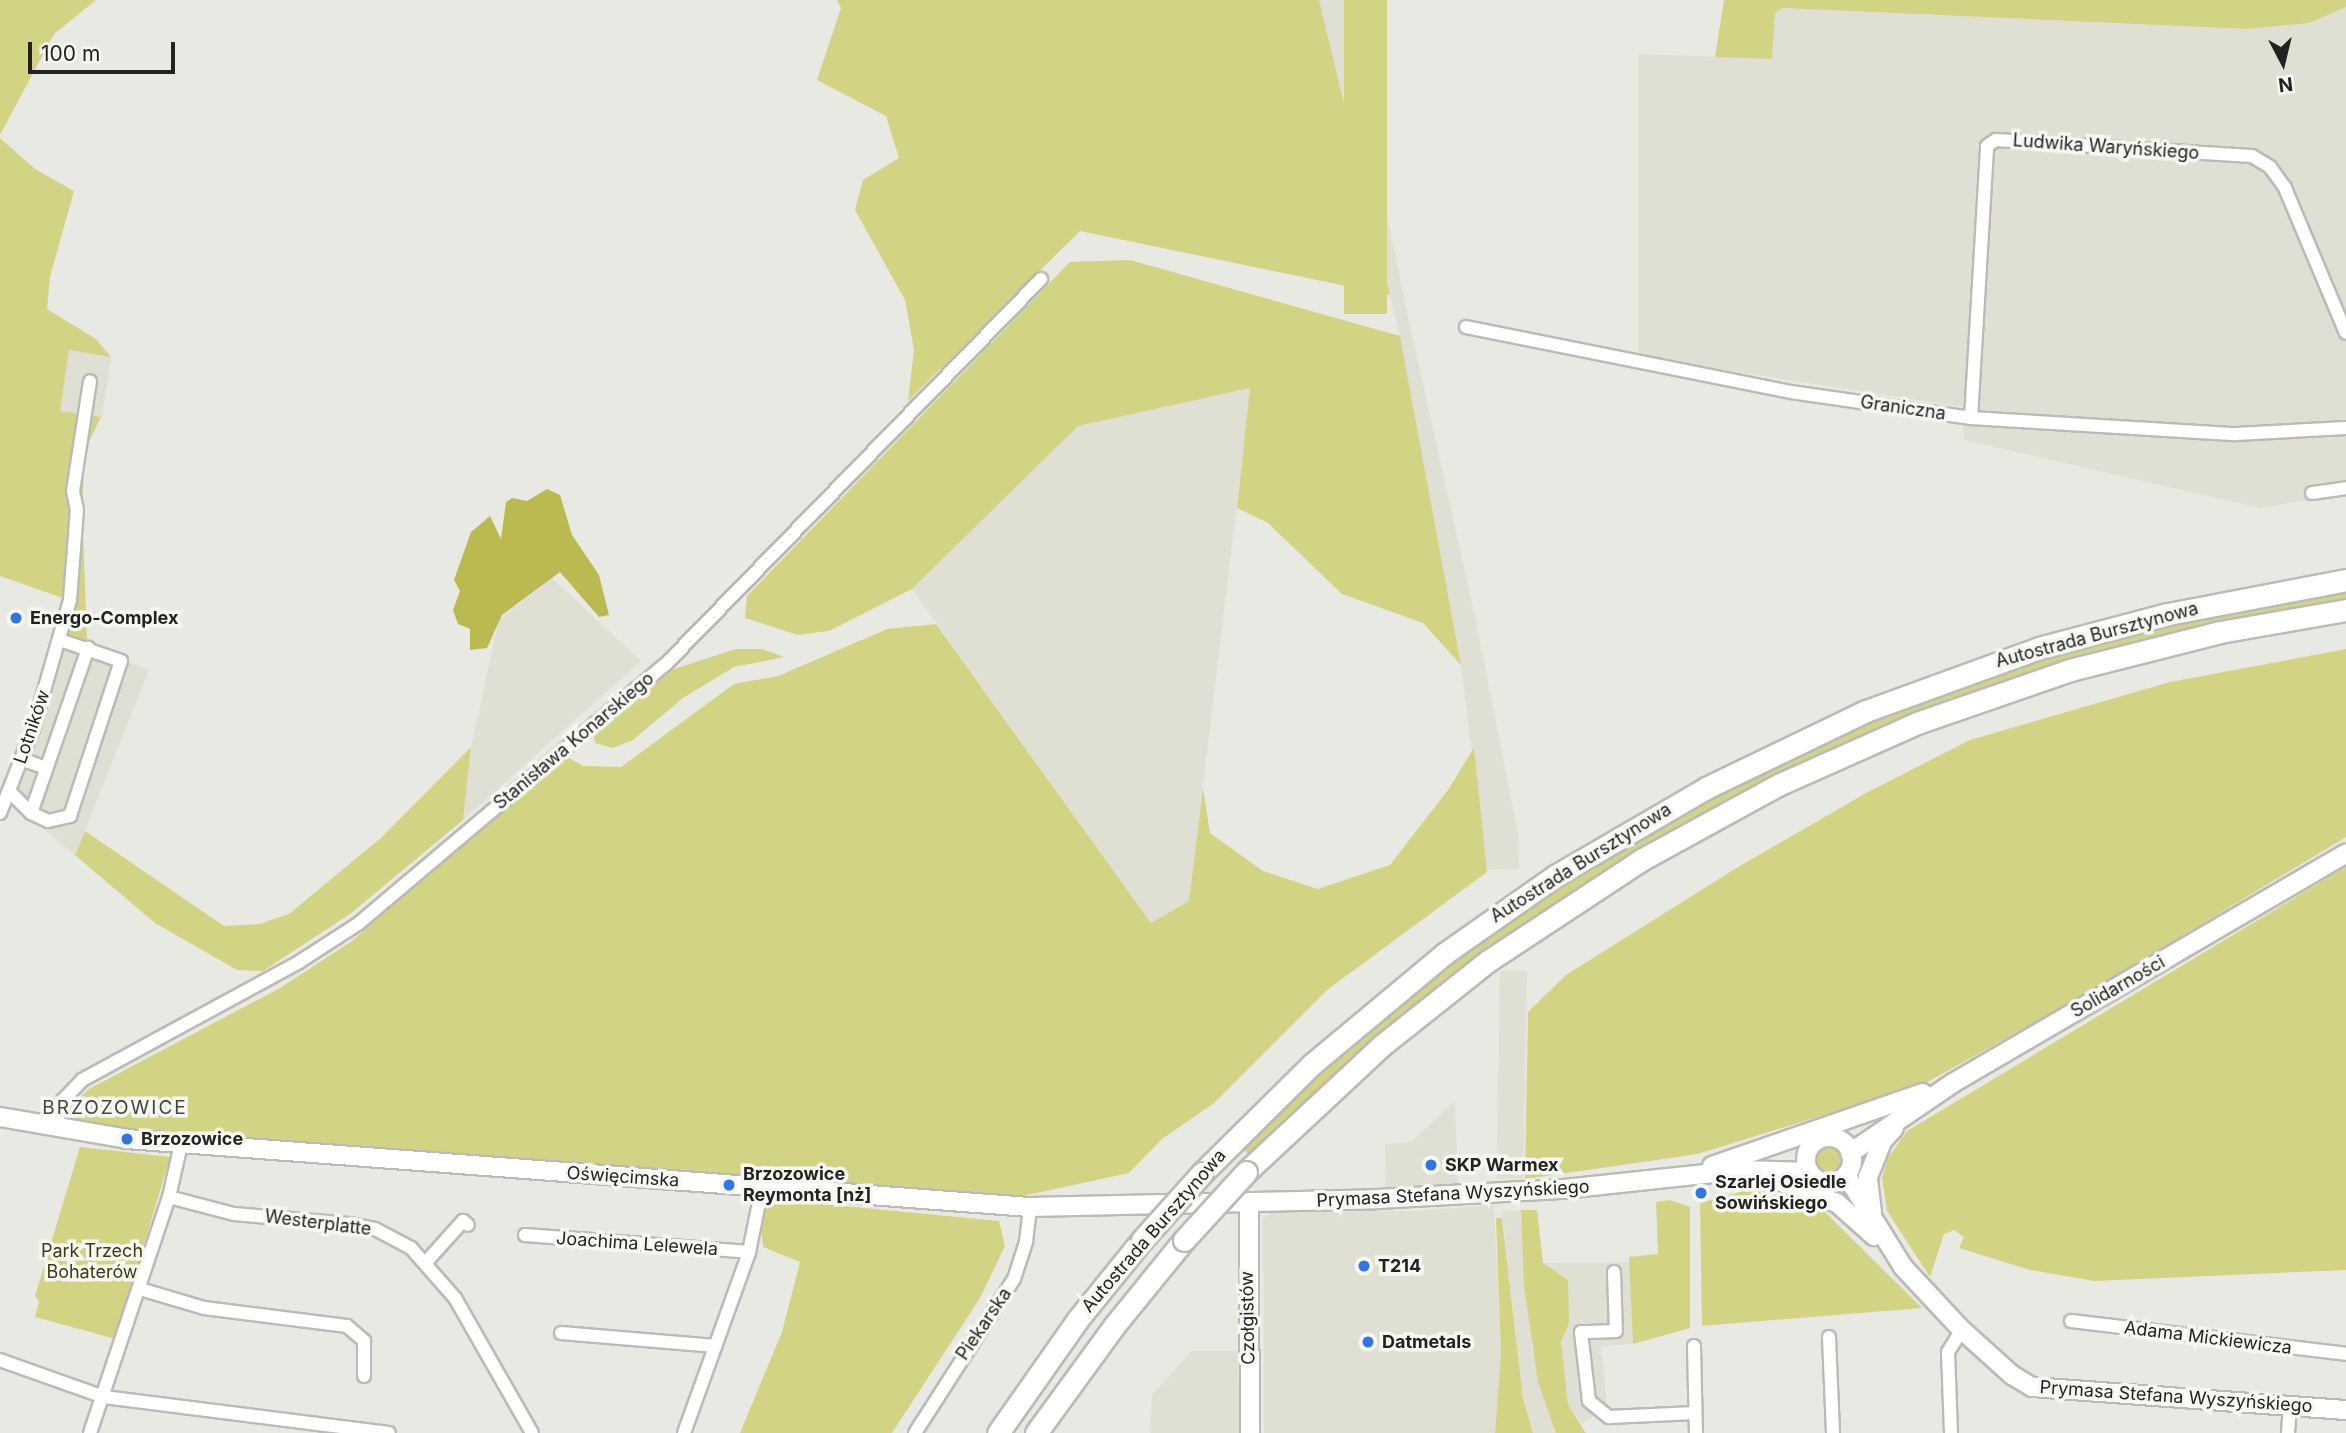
<!DOCTYPE html>
<meta charset="utf-8">
<style>
body{margin:0}
#map{position:relative;width:2346px;height:1433px;overflow:hidden;background:#e9e9e4;font-family:Inter,sans-serif}
div>[style]{position:absolute}
[style*='--x']{left:calc(var(--x)*1px);top:calc(var(--y)*1px);width:calc(var(--w)*1px);rotate:calc(var(--a)*1deg)}
.built>*{inset:0;background:#dfe0d3;transform-origin:0 0}
.green>*{inset:0;background:#d3d384;transform-origin:0 0}
.round{border-radius:50%}
.water>*{inset:0;background:#bbba51}
.roads{filter:drop-shadow(2px 0 #babbb6) drop-shadow(-2px 0 #babbb6) drop-shadow(0 2px #babbb6) drop-shadow(0 -2px #babbb6)}
.street>*{height:12px;margin:-6px;padding:0 6px;transform-origin:6px;border-radius:6px;background:#fff}
.secondary>*{height:18px;margin:-9px;padding:0 9px;transform-origin:9px;border-radius:9px;background:#fff}
.secondary>.ring{margin:-9px;padding:0;box-sizing:content-box;background:none;border:18px solid #fff;border-radius:50%}
.highway>*{height:21px;margin:-10.5px;padding:0 10.5px;transform-origin:10.5px;border-radius:10.5px;background:#fff}
.bridges{filter:drop-shadow(2px 0 #babbb6) drop-shadow(-2px 0 #babbb6) drop-shadow(0 2px #babbb6) drop-shadow(0 -2px #babbb6)}
.highway-bridge>*{height:21px;margin:-10.5px;padding:0 10.5px;transform-origin:10.5px;border-radius:10.5px;background:#fff}
.dots>*{width:19px;height:19px;translate:-50% -50%;box-sizing:border-box;border:4px solid #f6f7f2;border-radius:50%}
span{translate:-50% -50%;white-space:nowrap;text-align:center;line-height:1.15;-webkit-text-stroke:7px #f6f7f2;paint-order:stroke}
.street-label{font-size:18px;color:#222220}
.poi-label{font-size:18px;color:#222220;font-weight:700}
.left{translate:0 -50%;text-align:left}
.park-label{font-size:18px;color:#3d3c10}
.neighbourhood-label{font-size:19px;color:#454541;letter-spacing:2px}
.north{position:absolute;left:2248px;top:28px;width:70px;height:70px;-webkit-text-stroke:5px #f6f7f2;paint-order:stroke;rotate:173deg;font-size:19px;font-weight:700;line-height:28px;text-align:center;color:#222220}
.north::after{content:'';display:block;margin:auto;width:24px;height:32px;background:#222220;clip-path:polygon(50% 0,100% 100%,50% 72%,0 100%)}
.scale{position:absolute;left:28px;top:42px;width:147px;height:32px;box-sizing:border-box;border:4px solid #222220;border-top:0;padding-left:9px;font-size:21px;line-height:24px;white-space:nowrap;color:#222220;-webkit-text-stroke:5px #f6f7f2;paint-order:stroke}
</style>
<div id="map">
<div class="built">
<i style="clip-path:polygon(1319px 0,1344px 0,1406px 308px,1475px 616px,1518px 833px,1519px 869px,1486px 870px,1461px 665px,1400px 336px)"></i>
<i style="clip-path:polygon(2346px 7px,2346px 493px,2260px 508px,1964px 440px,1963px 407px,1638px 357px,1638px 54px,1772px 59px,1775px 13px,1783px 8px,2247px 29px,2309px 23px)"></i>
<i style="left:69px;top:350px;width:43px;height:62px;rotate:9deg"></i>
<i style="clip-path:polygon(1251px 388px,1189px 901px,1151px 923px,912px 589px,1078px 426px)"></i>
<i style="clip-path:polygon(552px 578px,641px 661px,463px 820px,471px 747px,499px 620px)"></i>
<i style="clip-path:polygon(62px 633px,149px 670px,75px 855px,13px 803px)"></i>
<i style="left:1527px;top:971px;width:208px;height:27px;rotate:91deg"></i>
<i style="clip-path:polygon(1455px 1101px,1458px 1186px,1386px 1190px,1385px 1144px,1411px 1142px)"></i>
<i style="clip-path:polygon(1494px 1205px,1501px 1356px,1495px 1433px,1264px 1433px,1263px 1218px,1271px 1212px,1410px 1211px)"></i>
<i style="clip-path:polygon(1521px 1210px,1532px 1349px,1556px 1433px,1533px 1433px,1523px 1400px,1502px 1211px)"></i>
<i style="clip-path:polygon(1630px 1262px,1633px 1344px,1601px 1346px,1607px 1406px,1582px 1424px,1568px 1406px,1561px 1342px,1569px 1323px,1543px 1263px)"></i>
<i style="clip-path:polygon(1192px 1351px,1238px 1351px,1240px 1433px,1150px 1433px,1152px 1395px)"></i>
</div>
<div class="green">
<i style="clip-path:polygon(0 0,96px 0,54px 34px,0 135px)"></i>
<i style="clip-path:polygon(837px 0,1319px 0,1390px 295px,1080px 231px,908px 401px,914px 350px,905px 300px,855px 210px,863px 180px,899px 158px,886px 116px,817px 80px,841px 8px)"></i>
<i style="left:1344px;top:0;width:43px;height:314px"></i>
<i style="clip-path:polygon(1724px 0,2346px 0,2346px 7px,2309px 23px,2247px 29px,1783px 8px,1775px 13px,1772px 59px,1715px 57px)"></i>
<i style="clip-path:polygon(0 138px,35px 169px,74px 191px,50px 277px,47px 309px,96px 339px,111px 357px,69px 350px,60px 411px,101px 417px,86px 448px,82px 503px,87px 640px,62px 633px,65px 599px,0 576px)"></i>
<i style="clip-path:polygon(1130px 260px,1400px 336px,1461px 665px,1423px 623px,1342px 594px,1268px 523px,1237px 508px,1250px 388px,1078px 426px,912px 589px,829px 631px,798px 635px,745px 618px,747px 596px,1070px 262px)"></i>
<i style="clip-path:polygon(2346px 587px,2346px 603px,2060px 666px,1624px 863px,1252px 1158px,1239px 1145px,1368px 1025px,1521px 908px,1750px 773px,1924px 696px,2105px 637px)"></i>
<i style="clip-path:polygon(936px 624px,1151px 923px,1189px 901px,1203px 788px,1210px 833px,1263px 871px,1318px 889px,1390px 865px,1448px 790px,1474px 748px,1487px 872px,1327px 990px,1214px 1103px,1162px 1139px,1129px 1173px,1018px 1197px,264px 1146px,76px 1123px,68px 1107px,89px 1089px,280px 988px,352px 941px,566px 756px,583px 766px,621px 767px,734px 684px,778px 676px,887px 629px)"></i>
<i style="clip-path:polygon(736px 649px,762px 649px,784px 657px,734px 667px,683px 698px,633px 740px,613px 748px,595px 743px,593px 731px,674px 669px)"></i>
<i style="clip-path:polygon(2346px 649px,2346px 837px,2084px 995px,1924px 1084px,1698px 1154px,1525px 1179px,1528px 1012px,1566px 975px,1738px 867px,1866px 793px,1970px 740px,2170px 682px)"></i>
<i style="clip-path:polygon(471px 747px,463px 820px,350px 914px,263px 971px,237px 970px,155px 923px,75px 855px,85px 831px,224px 926px,259px 924px,289px 914px,382px 837px)"></i>
<i style="clip-path:polygon(2346px 867px,2346px 1270px,2094px 1281px,2030px 1270px,1959px 1248px,1964px 1237px,1954px 1230px,1944px 1234px,1930px 1277px,1887px 1211px,1882px 1177px,1888px 1158px,1907px 1131px)"></i>
<i class="round" style="left:1814px;top:1145px;width:28px;height:28px"></i>
<i style="clip-path:polygon(80px 1147px,170px 1157px,116px 1339px,35px 1317px,39px 1301px,35px 1296px)"></i>
<i style="clip-path:polygon(1758px 1187px,1823px 1210px,1922px 1308px,1702px 1326px,1700px 1203px)"></i>
<i style="clip-path:polygon(1670px 1200px,1690px 1207px,1690px 1328px,1633px 1344px,1629px 1257px,1658px 1254px,1656px 1202px)"></i>
<i style="clip-path:polygon(792px 1201px,999px 1221px,1005px 1246px,980px 1298px,892px 1433px,740px 1433px,782px 1332px,800px 1262px,763px 1247px,759px 1204px)"></i>
<i style="clip-path:polygon(1521px 1210px,1537px 1210px,1543px 1263px,1568px 1280px,1569px 1323px,1561px 1342px,1568px 1405px,1586px 1433px,1556px 1433px,1538px 1382px,1524px 1286px)"></i>
<i style="clip-path:polygon(1496px 1218px,1502px 1218px,1523px 1399px,1533px 1433px,1495px 1433px,1501px 1356px)"></i>
</div>
<div class="water">
<i style="clip-path:polygon(547px 489px,560px 495px,572px 535px,599px 575px,609px 615px,599px 617px,560px 572px,502px 615px,487px 648px,470px 650px,470px 629px,458px 624px,453px 610px,460px 591px,454px 580px,471px 532px,490px 516px,501px 539px,506px 502px,512px 498px,527px 501px)"></i>
</div>
<div class="roads">
<div class="street">
<i style="--x:1466;--y:327;--w:331;--a:11.3"></i>
<i style="--x:1791;--y:392;--w:182;--a:8.2"></i>
<i style="--x:1971;--y:418;--w:265;--a:3.5"></i>
<i style="--x:2236;--y:434;--w:110;--a:-3.1"></i>
<i style="--x:1971;--y:418;--w:272;--a:-86.6"></i>
<i style="--x:1987;--y:146;--w:11;--a:-34"></i>
<i style="--x:1996;--y:140;--w:256;--a:3.6"></i>
<i style="--x:2252;--y:156;--w:21;--a:31"></i>
<i style="--x:2270;--y:167;--w:26;--a:54"></i>
<i style="--x:2285;--y:188;--w:157;--a:67.2"></i>
<i style="--x:2312;--y:493;--w:34;--a:-8"></i>
<i style="--x:21;--y:759;--w:27;--a:20"></i>
<i style="--x:9;--y:791;--w:31;--a:45"></i>
<i style="--x:31;--y:813;--w:19;--a:25"></i>
<i style="--x:48;--y:821;--w:23;--a:-13"></i>
<i style="--x:70;--y:816;--w:163;--a:-71.8"></i>
<i style="--x:121;--y:661;--w:65;--a:-161"></i>
<i style="--x:0;--y:813;--w:90;--a:-68.6"></i>
<i style="--x:33;--y:729;--w:134;--a:-74"></i>
<i style="--x:70;--y:600;--w:90;--a:-85.6"></i>
<i style="--x:77;--y:510;--w:19;--a:-102"></i>
<i style="--x:73;--y:491;--w:111;--a:-81.2"></i>
<i style="--x:31;--y:813;--w:175;--a:-70.9"></i>
<i style="--x:55;--y:1129;--w:30;--a:-75"></i>
<i style="--x:63;--y:1100;--w:28;--a:-46"></i>
<i style="--x:82;--y:1080;--w:247;--a:-28.5"></i>
<i style="--x:299;--y:962;--w:70;--a:-32.8"></i>
<i style="--x:358;--y:924;--w:402;--a:-40.2"></i>
<i style="--x:665;--y:665;--w:539;--a:-45.75"></i>
<i style="--x:169;--y:1197;--w:67;--a:14.7"></i>
<i style="--x:234;--y:1214;--w:115;--a:5"></i>
<i style="--x:349;--y:1224;--w:26;--a:11"></i>
<i style="--x:375;--y:1229;--w:41;--a:27.8"></i>
<i style="--x:411;--y:1248;--w:67;--a:48.7"></i>
<i style="--x:455;--y:1298;--w:155;--a:60.3"></i>
<i style="--x:525;--y:1235;--w:225;--a:4.3"></i>
<i style="--x:427;--y:1261;--w:54;--a:-48"></i>
<i style="--x:463;--y:1221;--w:6;--a:39"></i>
<i style="--x:1614;--y:1272;--w:59;--a:88.1"></i>
<i style="--x:1616;--y:1331;--w:35;--a:178"></i>
<i style="--x:1581;--y:1332;--w:69;--a:83.4"></i>
<i style="--x:1589;--y:1401;--w:26;--a:39"></i>
<i style="--x:1609;--y:1417;--w:86;--a:-2.7"></i>
<i style="--x:140;--y:1289;--w:67;--a:16.5"></i>
<i style="--x:204;--y:1308;--w:144;--a:7.2"></i>
<i style="--x:347;--y:1326;--w:23;--a:41"></i>
<i style="--x:364;--y:1341;--w:35;--a:90"></i>
<i style="--x:2071;--y:1321;--w:277;--a:6.8"></i>
<i style="--x:561;--y:1333;--w:155;--a:4.8"></i>
<i style="--x:1829;--y:1337;--w:96;--a:87.6"></i>
<i style="--x:1694;--y:1346;--w:87;--a:88.7"></i>
<i style="--x:0;--y:1360;--w:110;--a:19.6"></i>
<i style="--x:104;--y:1397;--w:287;--a:7.2"></i>
<i style="--x:90;--y:1433;--w:249;--a:-71.5"></i>
<i style="--x:169;--y:1197;--w:54;--a:-77.2"></i>
<i style="--x:684;--y:1433;--w:192;--a:-70.2"></i>
<i style="--x:749;--y:1252;--w:65;--a:-78.5"></i>
<i style="--x:915;--y:1433;--w:183;--a:-57.3"></i>
<i style="--x:1014;--y:1279;--w:40;--a:-72"></i>
<i style="--x:1026;--y:1241;--w:34;--a:-83"></i>
<i style="--x:1951;--y:1433;--w:81;--a:-92.1"></i>
<i style="--x:1948;--y:1352;--w:26;--a:-58"></i>
<i style="--x:2288;--y:1433;--w:26;--a:-86"></i>
</div>
<div class="secondary">
<i style="--x:0;--y:1117;--w:129;--a:9.8"></i>
<i style="--x:127;--y:1139;--w:906;--a:4.31"></i>
<i style="--x:1030;--y:1207;--w:347;--a:-1.3"></i>
<i style="--x:1377;--y:1199;--w:187;--a:-3.1"></i>
<i style="--x:1564;--y:1189;--w:178;--a:-6.1"></i>
<i style="--x:1741;--y:1170;--w:68;--a:1.7"></i>
<i class="ring" style="left:1806px;top:1137px;width:28px;height:28px"></i>
<i style="--x:1850;--y:1153;--w:125;--a:-34.2"></i>
<i style="--x:1953;--y:1083;--w:455;--a:-30.3"></i>
<i style="--x:1712;--y:1166;--w:223;--a:-19.1"></i>
<i style="--x:1846;--y:1175;--w:108;--a:58.2"></i>
<i style="--x:1903;--y:1267;--w:86;--a:46.9"></i>
<i style="--x:1962;--y:1330;--w:67;--a:42"></i>
<i style="--x:2012;--y:1375;--w:23;--a:31"></i>
<i style="--x:2032;--y:1387;--w:315;--a:4.2"></i>
<i style="--x:1766;--y:1176;--w:76;--a:20.8"></i>
<i style="--x:1837;--y:1203;--w:50;--a:41.7"></i>
<i style="--x:1249;--y:1203;--w:230;--a:89.8"></i>
<i style="--x:1872;--y:1212;--w:35;--a:-97"></i>
<i style="--x:1868;--y:1177;--w:40;--a:-68"></i>
<i style="--x:1883;--y:1140;--w:16;--a:-47"></i>
</div>
<div class="highway">
<i style="--x:1246;--y:1172;--w:185;--a:-43"></i>
<i style="--x:1381;--y:1046;--w:137;--a:-38.5"></i>
<i style="--x:1488;--y:961;--w:183;--a:-33.4"></i>
<i style="--x:1641;--y:860;--w:156;--a:-28.7"></i>
<i style="--x:1778;--y:785;--w:152;--a:-24"></i>
<i style="--x:1917;--y:723;--w:162;--a:-19.1"></i>
<i style="--x:2070;--y:670;--w:155;--a:-14.2"></i>
<i style="--x:2220;--y:632;--w:128;--a:-9.9"></i>
<i style="--x:1202;--y:1173;--w:153;--a:-44.7"></i>
<i style="--x:1311;--y:1065;--w:173;--a:-39.8"></i>
<i style="--x:1444;--y:954;--w:136;--a:-35.1"></i>
<i style="--x:1555;--y:876;--w:175;--a:-30.2"></i>
<i style="--x:1706;--y:788;--w:178;--a:-25.7"></i>
<i style="--x:1866;--y:711;--w:184;--a:-20"></i>
<i style="--x:2039;--y:648;--w:133;--a:-14.8"></i>
<i style="--x:2168;--y:614;--w:181;--a:-10.8"></i>
<i style="--x:998;--y:1433;--w:139;--a:-54.9"></i>
<i style="--x:1078;--y:1319;--w:102;--a:-51"></i>
<i style="--x:1036;--y:1433;--w:132;--a:-53.9"></i>
<i style="--x:1114;--y:1326;--w:111;--a:-50.9"></i>
</div>
</div>
<div class="bridges">
<div class="highway-bridge">
<i style="--x:1142;--y:1240;--w:90;--a:-48.2"></i>
<i style="--x:1184;--y:1240;--w:92;--a:-47.6"></i>
</div>
</div>
<div class="dots">
<i style="left:16px;top:618px;background:#2e76e3"></i>
<i style="left:127px;top:1139px;background:#2e76e3"></i>
<i style="left:1431px;top:1165px;background:#2e76e3"></i>
<i style="left:729px;top:1185px;background:#2e76e3"></i>
<i style="left:1701px;top:1193px;background:#2e76e3"></i>
<i style="left:1364px;top:1266px;background:#2e76e3"></i>
<i style="left:1368px;top:1342px;background:#2e76e3"></i>
</div>
<div class="street-label">
<span style="left:2106px;top:147px;rotate:4deg">Ludwika Waryńskiego</span>
<span style="left:1903px;top:408px;rotate:8deg">Graniczna</span>
<span style="left:2097px;top:635px;rotate:-15deg">Autostrada Bursztynowa</span>
<span style="left:32px;top:727px;rotate:-71deg">Lotników</span>
<span style="left:574px;top:741px;rotate:-40deg">Stanisława Konarskiego</span>
<span style="left:1581px;top:863px;rotate:-32deg">Autostrada Bursztynowa</span>
<span style="left:2118px;top:987px;rotate:-30deg">Solidarności</span>
<span style="left:623px;top:1177px;rotate:4deg">Oświęcimska</span>
<span style="left:1453px;top:1194px;rotate:-3deg">Prymasa Stefana Wyszyńskiego</span>
<span style="left:318px;top:1223px;rotate:7deg">Westerplatte</span>
<span style="left:1154px;top:1231px;rotate:-49deg">Autostrada Bursztynowa</span>
<span style="left:637px;top:1244px;rotate:4deg">Joachima Lelewela</span>
<span style="left:1248px;top:1318px;rotate:-91deg">Czołgistów</span>
<span style="left:984px;top:1324px;rotate:-56deg">Piekarska</span>
<span style="left:2208px;top:1338px;rotate:7deg">Adama Mickiewicza</span>
<span style="left:2176px;top:1397px;rotate:4deg">Prymasa Stefana Wyszyńskiego</span>
</div>
<div class="poi-label">
<span class="left" style="left:30px;top:618px">Energo-Complex</span>
<span class="left" style="left:141px;top:1139px">Brzozowice</span>
<span class="left" style="left:1445px;top:1165px">SKP Warmex</span>
<span class="left" style="left:743px;top:1185px">Brzozowice<br>Reymonta [nż]</span>
<span class="left" style="left:1715px;top:1193px">Szarlej Osiedle<br>Sowińskiego</span>
<span class="left" style="left:1378px;top:1266px">T214</span>
<span class="left" style="left:1382px;top:1342px">Datmetals</span>
</div>
<div class="park-label">
<span style="left:92px;top:1262px">Park Trzech<br>Bohaterów</span>
</div>
<div class="neighbourhood-label">
<span style="left:115px;top:1108px">BRZOZOWICE</span>
</div>
<div class="north">N</div>
<div class="scale">100 m</div>
</div>
